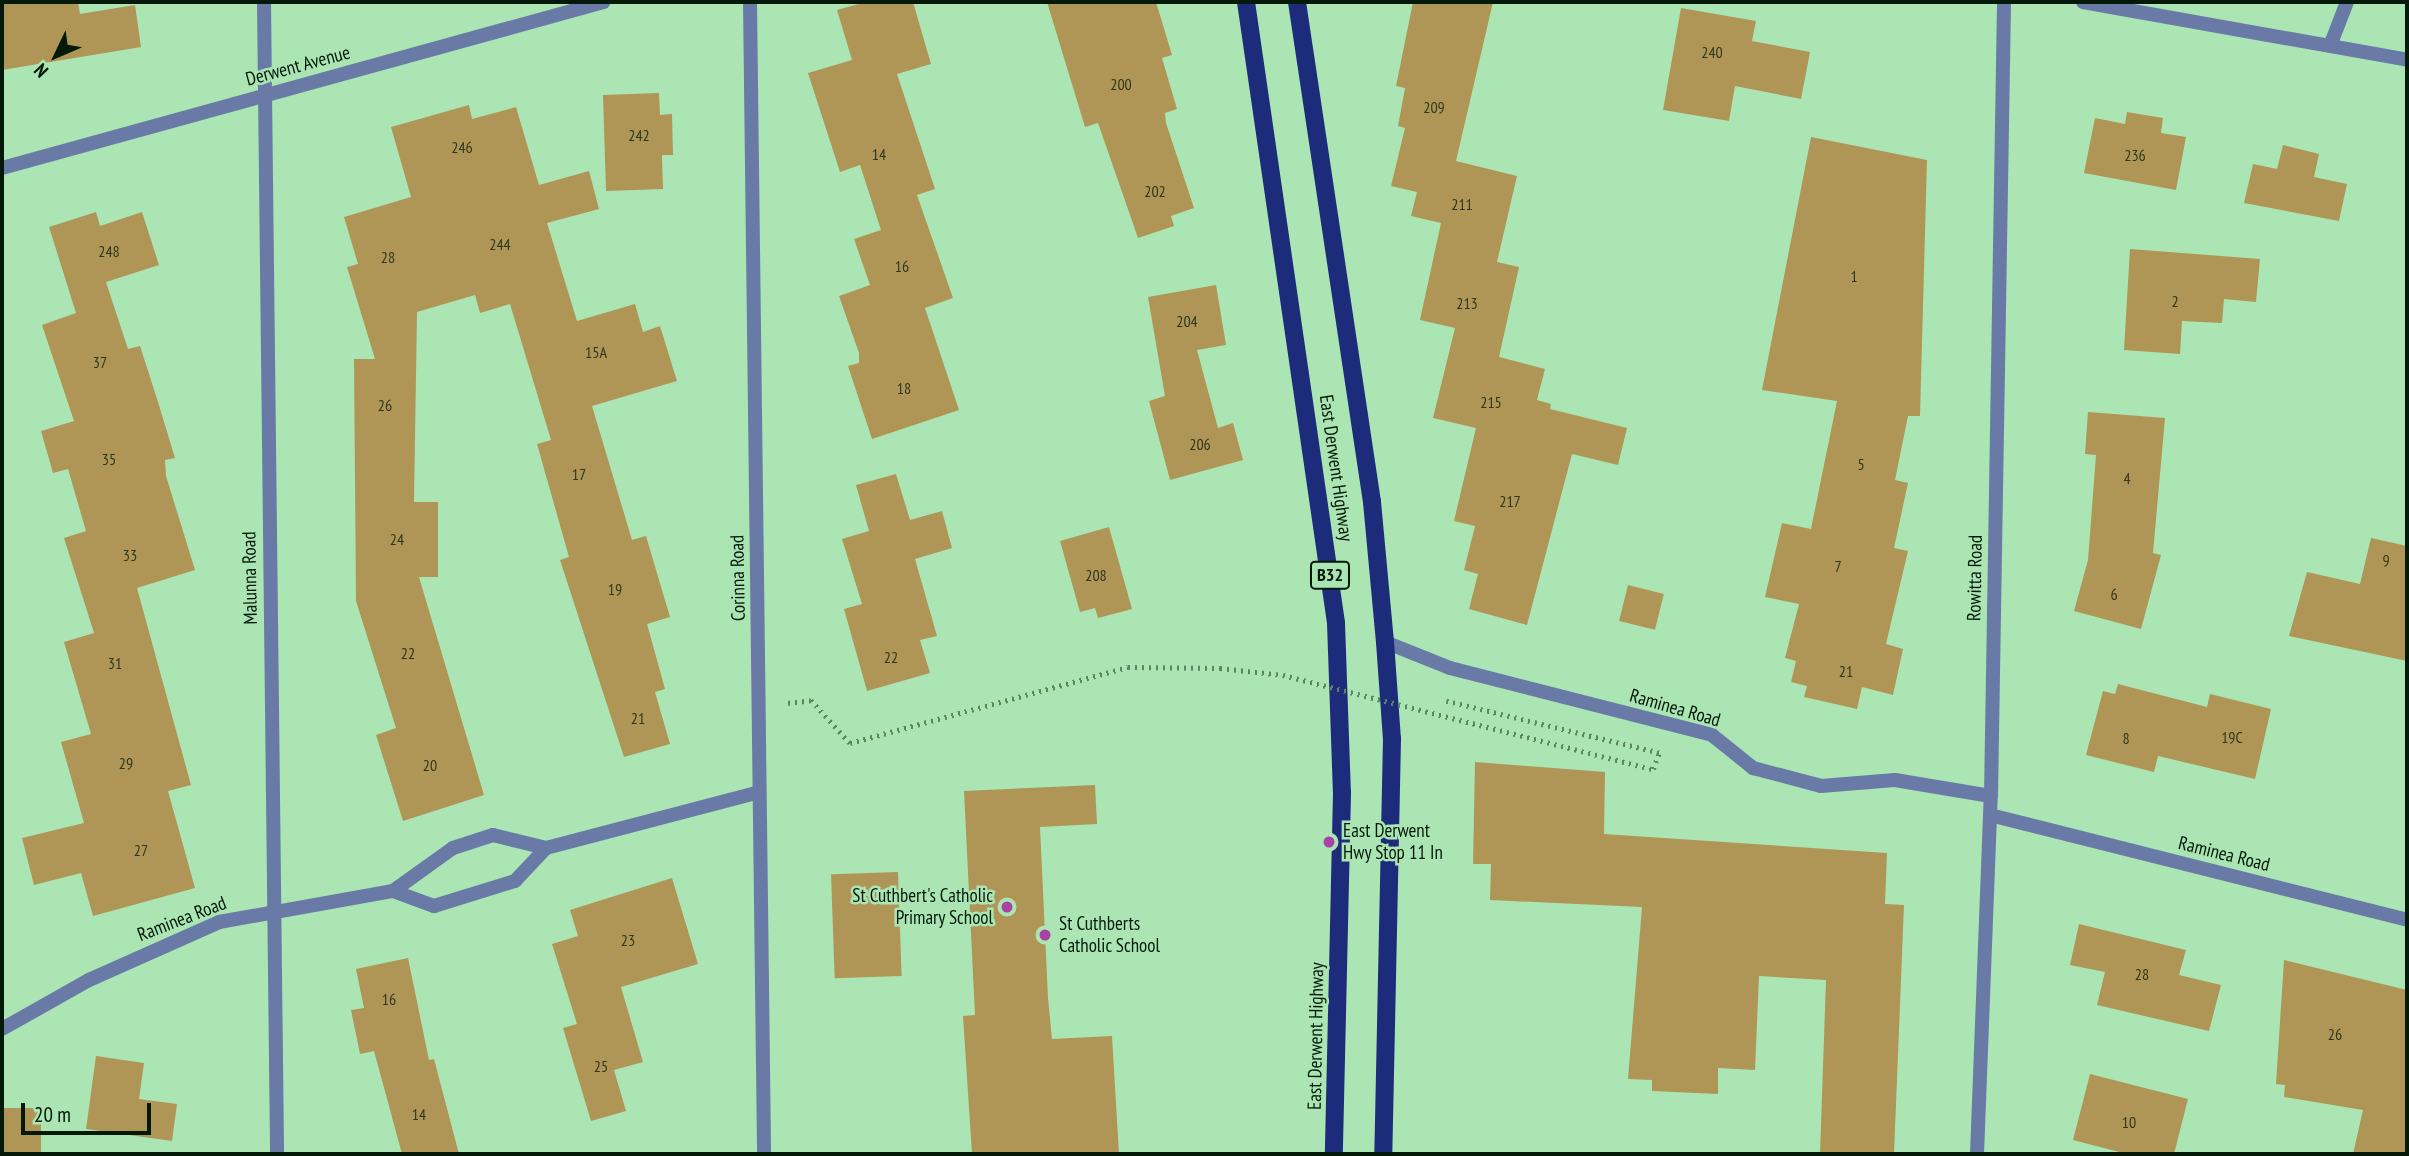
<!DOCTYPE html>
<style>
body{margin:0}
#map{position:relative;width:2409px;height:1156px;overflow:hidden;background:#abe5b4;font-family:"PT Sans Narrow",sans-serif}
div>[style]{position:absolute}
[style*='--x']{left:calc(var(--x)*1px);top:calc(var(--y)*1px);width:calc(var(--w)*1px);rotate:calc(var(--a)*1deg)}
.building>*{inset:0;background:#af9656;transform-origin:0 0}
.path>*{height:4.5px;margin-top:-2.25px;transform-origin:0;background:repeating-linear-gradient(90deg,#5c8563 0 2px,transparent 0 7px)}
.lane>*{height:14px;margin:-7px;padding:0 7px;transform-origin:7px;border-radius:7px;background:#6a7aa7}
.street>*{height:14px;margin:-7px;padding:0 7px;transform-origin:7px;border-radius:7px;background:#6a7aa7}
.primary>*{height:18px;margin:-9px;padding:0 9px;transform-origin:9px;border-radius:9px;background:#1c2c7a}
.path-bridge>*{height:4.5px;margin-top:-2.25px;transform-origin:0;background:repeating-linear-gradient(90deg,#5c8563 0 2px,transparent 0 7px)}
.dots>*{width:19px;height:19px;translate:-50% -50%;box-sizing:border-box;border:4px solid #abe5b4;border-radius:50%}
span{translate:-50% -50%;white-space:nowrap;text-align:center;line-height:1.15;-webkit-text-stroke:5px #abe5b4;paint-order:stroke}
.number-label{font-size:16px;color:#2f381c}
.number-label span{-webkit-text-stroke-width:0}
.shield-label span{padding:2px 5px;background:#abe5b4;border:2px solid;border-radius:5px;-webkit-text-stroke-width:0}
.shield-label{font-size:18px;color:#041908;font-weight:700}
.street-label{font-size:19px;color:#041908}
.poi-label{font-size:19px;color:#041908}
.left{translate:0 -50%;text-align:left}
.right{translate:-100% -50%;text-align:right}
.frame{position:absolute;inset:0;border:4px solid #041908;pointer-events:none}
.north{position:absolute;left:21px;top:21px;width:70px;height:70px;-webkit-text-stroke:5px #abe5b4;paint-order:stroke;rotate:226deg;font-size:19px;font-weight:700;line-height:28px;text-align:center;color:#041908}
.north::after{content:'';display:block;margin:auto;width:24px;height:32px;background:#041908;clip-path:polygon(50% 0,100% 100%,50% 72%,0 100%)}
.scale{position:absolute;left:21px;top:1103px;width:130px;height:32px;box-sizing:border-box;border:4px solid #041908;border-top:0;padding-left:9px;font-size:21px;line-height:24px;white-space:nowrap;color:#041908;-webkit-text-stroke:5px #abe5b4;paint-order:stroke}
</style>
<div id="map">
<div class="building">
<i style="clip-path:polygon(39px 2px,78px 2px,80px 14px,135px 5px,141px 47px,2px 70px,2px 3px)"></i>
<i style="clip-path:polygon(866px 2px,913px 2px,931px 64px,897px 74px,935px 189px,917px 195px,953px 298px,925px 308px,959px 410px,872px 439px,848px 366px,859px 363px,859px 353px,839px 296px,870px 285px,854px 239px,881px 230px,860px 165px,840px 172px,808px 73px,852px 60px,837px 10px)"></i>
<i style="clip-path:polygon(1047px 2px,1156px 2px,1172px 55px,1162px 58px,1177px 109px,1165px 113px,1166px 123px,1194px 208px,1171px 216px,1174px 226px,1138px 238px,1098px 123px,1085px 127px)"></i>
<i style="clip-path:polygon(1413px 2px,1493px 2px,1456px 161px,1517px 176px,1497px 262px,1519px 267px,1499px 357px,1545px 369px,1537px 400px,1551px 404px,1550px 409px,1627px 428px,1618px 465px,1572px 454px,1527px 625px,1469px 609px,1478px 574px,1464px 570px,1475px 526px,1454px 521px,1476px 428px,1433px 418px,1455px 328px,1420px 320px,1441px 223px,1411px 216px,1417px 192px,1391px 186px,1405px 128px,1398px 126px,1405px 88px,1396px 86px)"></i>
<i style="clip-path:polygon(1681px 8px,1756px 21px,1752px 41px,1810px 52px,1801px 99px,1735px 86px,1729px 121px,1663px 110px)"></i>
<i style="clip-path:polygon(659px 93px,660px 115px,672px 114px,673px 155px,662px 155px,663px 189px,606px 191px,603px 95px)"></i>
<i style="clip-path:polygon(469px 105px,472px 119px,516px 107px,539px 185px,589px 171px,599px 209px,547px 223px,577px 321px,635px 304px,643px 332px,660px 326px,677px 381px,592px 406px,632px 540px,646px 536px,670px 617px,647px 624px,665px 689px,655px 692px,670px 744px,624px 757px,560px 560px,569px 557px,537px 444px,551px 440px,510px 304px,480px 313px,475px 295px,417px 312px,414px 502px,438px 502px,438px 577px,419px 577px,484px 795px,403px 821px,376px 735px,396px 728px,356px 601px,354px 359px,375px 359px,347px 267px,358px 264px,344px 217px,411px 197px,391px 127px)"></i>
<i style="clip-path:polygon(2127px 112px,2163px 118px,2161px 133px,2186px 137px,2176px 190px,2084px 173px,2095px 118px,2125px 124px)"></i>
<i style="clip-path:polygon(1811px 137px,1927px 160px,1920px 416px,1908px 416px,1895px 480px,1908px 483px,1894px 548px,1908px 551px,1886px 644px,1903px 649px,1893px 695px,1862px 687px,1857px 709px,1804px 697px,1807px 686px,1791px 682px,1796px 661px,1785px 658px,1799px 604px,1765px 597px,1782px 523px,1811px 529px,1837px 401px,1762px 390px)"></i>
<i style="clip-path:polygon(2283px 145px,2319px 154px,2314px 177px,2347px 184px,2339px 221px,2244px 203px,2253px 164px,2277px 169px)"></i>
<i style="clip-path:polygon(96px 212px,100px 226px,142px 212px,159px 265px,106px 282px,128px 349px,140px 346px,158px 402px,175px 458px,165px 460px,166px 476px,195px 570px,137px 588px,191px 785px,168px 791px,195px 888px,93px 916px,81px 873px,34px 885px,22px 838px,84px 823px,61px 742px,91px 734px,64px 642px,94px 633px,64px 538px,86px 531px,68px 469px,53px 473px,41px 431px,74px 421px,42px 325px,76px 313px,49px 227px)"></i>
<i style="clip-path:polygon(2130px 249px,2260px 259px,2256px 302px,2224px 299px,2222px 323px,2182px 321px,2180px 354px,2124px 350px)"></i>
<i style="clip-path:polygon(1216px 285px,1226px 345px,1197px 350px,1218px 428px,1233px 423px,1243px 460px,1170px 480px,1149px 401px,1165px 396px,1148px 297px)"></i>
<i style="clip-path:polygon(2088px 412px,2165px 418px,2153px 553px,2161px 555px,2141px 629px,2074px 611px,2088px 560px,2096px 455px,2085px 454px)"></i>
<i style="clip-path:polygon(896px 474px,910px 520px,942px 511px,952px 548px,915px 559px,937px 636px,920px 640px,930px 673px,867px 691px,844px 609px,862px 604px,842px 539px,869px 531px,856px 485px)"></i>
<i style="clip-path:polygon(1109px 527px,1132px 609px,1098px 618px,1095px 608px,1080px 612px,1060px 541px)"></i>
<i style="clip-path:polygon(2371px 538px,2407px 546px,2407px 661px,2289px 636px,2307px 572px,2360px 584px)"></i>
<i style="left:1628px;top:585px;width:37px;height:37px;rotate:14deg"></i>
<i style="clip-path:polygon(2118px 684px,2207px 707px,2210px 694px,2271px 709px,2255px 779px,2158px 756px,2154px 772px,2086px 755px,2103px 691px,2115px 694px)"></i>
<i style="clip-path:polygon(1475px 762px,1605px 772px,1604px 834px,1887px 853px,1885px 904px,1904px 905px,1894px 1154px,1820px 1154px,1826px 980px,1759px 976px,1755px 1070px,1718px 1068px,1718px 1094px,1652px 1091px,1652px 1080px,1628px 1079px,1642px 907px,1490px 900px,1491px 864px,1473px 864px)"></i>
<i style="clip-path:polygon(1095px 785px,1097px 824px,1040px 827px,1048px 998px,1052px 1039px,1112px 1036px,1119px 1154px,972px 1154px,963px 1016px,975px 1015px,964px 791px)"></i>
<i style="left:898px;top:872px;width:104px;height:67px;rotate:88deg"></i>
<i style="clip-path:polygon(672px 878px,698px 964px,621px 987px,643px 1062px,614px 1070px,626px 1111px,591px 1121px,563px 1028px,577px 1024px,552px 944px,578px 936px,570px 910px)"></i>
<i style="clip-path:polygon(2079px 924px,2186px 950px,2179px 975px,2221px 985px,2209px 1031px,2097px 1005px,2105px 972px,2070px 965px)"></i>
<i style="clip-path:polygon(408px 958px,429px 1060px,434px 1059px,459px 1154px,402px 1154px,374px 1051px,360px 1054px,351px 1010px,364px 1008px,356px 969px)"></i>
<i style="clip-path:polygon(2284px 960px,2407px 990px,2407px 1154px,2353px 1154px,2363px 1110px,2284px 1097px,2285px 1085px,2276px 1084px)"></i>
<i style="clip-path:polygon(96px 1056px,144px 1063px,139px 1099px,177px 1104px,172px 1141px,86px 1129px)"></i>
<i style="clip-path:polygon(2090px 1074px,2188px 1099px,2174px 1154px,2127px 1154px,2073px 1140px)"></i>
<i style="left:2px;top:1108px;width:39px;height:46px"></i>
</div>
<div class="path">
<i style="--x:788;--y:703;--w:23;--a:-7"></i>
<i style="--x:811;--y:700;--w:58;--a:47.8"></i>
<i style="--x:850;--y:743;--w:288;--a:-15.3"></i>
<i style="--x:1128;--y:667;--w:92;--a:0.6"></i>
</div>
<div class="lane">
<i style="--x:1385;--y:642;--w:70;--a:21.8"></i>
<i style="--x:1450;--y:668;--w:270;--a:14.3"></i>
<i style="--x:1712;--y:735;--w:53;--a:38.8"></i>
<i style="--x:1753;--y:768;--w:70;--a:14.8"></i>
<i style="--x:1821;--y:786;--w:74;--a:-4.6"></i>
<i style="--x:1895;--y:780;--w:97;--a:9.5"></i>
<i style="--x:393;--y:891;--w:74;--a:-35.6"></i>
<i style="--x:453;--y:848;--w:42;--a:-18"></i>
<i style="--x:493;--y:835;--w:55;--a:13.8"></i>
<i style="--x:2;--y:1029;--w:100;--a:-29.4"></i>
<i style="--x:89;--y:980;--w:142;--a:-24"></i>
<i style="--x:219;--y:922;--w:177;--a:-10.1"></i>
<i style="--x:393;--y:891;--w:44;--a:20.1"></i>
<i style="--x:434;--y:906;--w:85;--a:-17.2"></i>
<i style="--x:515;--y:881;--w:45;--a:-46.8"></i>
<i style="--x:546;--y:848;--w:220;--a:-14.7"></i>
</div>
<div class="street">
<i style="--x:264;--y:2;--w:1152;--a:89.35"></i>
<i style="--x:750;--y:2;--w:1152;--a:89.3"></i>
<i style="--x:2083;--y:2;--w:329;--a:10.1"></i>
<i style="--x:2330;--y:46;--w:47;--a:-68.9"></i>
<i style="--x:2;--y:168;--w:624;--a:-15.42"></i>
<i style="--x:1990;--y:815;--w:430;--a:14.1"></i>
<i style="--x:1977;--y:1154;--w:358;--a:-87.8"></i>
<i style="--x:1991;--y:796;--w:794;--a:-89.06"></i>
</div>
<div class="primary">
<i style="--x:1246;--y:2;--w:627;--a:81.75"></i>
<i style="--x:1336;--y:623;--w:170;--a:88"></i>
<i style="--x:1342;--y:793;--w:361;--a:91.3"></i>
<i style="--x:1297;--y:2;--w:506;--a:81.47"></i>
<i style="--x:1372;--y:502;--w:141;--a:84.7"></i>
<i style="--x:1385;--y:642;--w:97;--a:85.9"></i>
<i style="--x:1392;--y:739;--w:415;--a:91.2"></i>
</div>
<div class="path-bridge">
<i style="--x:1220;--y:668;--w:63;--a:6.3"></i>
<i style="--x:1283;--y:675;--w:382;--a:14.3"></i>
<i style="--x:1653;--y:769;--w:17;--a:-69"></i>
<i style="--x:1659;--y:753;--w:219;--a:-166.3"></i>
</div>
<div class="dots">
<i style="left:1329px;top:842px;background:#a842a5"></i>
<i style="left:1007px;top:907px;background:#a842a5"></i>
<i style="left:1045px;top:935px;background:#a842a5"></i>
</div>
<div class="number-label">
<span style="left:1712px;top:52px">240</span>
<span style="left:1121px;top:84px">200</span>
<span style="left:1434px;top:107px">209</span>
<span style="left:639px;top:135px">242</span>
<span style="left:462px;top:147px">246</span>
<span style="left:879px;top:154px">14</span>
<span style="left:2135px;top:155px">236</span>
<span style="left:1155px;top:191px">202</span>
<span style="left:1462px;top:204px">211</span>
<span style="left:500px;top:244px">244</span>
<span style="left:109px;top:251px">248</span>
<span style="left:388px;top:257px">28</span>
<span style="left:902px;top:266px">16</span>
<span style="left:1854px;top:276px">1</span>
<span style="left:2175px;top:301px">2</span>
<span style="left:1467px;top:303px">213</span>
<span style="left:1187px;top:321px">204</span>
<span style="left:596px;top:352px">15A</span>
<span style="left:100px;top:362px">37</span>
<span style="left:904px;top:388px">18</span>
<span style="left:1491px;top:402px">215</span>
<span style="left:385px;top:405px">26</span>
<span style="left:1200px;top:444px">206</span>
<span style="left:109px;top:459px">35</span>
<span style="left:1861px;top:464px">5</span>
<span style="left:579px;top:474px">17</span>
<span style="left:2127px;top:478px">4</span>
<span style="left:1510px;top:501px">217</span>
<span style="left:397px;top:539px">24</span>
<span style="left:130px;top:555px">33</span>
<span style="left:2386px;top:560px">9</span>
<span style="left:1838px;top:566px">7</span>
<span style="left:1096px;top:575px">208</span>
<span style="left:615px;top:589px">19</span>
<span style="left:2114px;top:594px">6</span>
<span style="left:408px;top:653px">22</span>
<span style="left:891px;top:657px">22</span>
<span style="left:115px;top:663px">31</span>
<span style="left:1846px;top:671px">21</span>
<span style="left:638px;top:718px">21</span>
<span style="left:2232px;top:737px">19C</span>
<span style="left:2126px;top:738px">8</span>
<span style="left:126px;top:763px">29</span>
<span style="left:430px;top:765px">20</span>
<span style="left:141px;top:850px">27</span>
<span style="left:628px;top:940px">23</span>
<span style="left:2142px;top:974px">28</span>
<span style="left:389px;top:999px">16</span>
<span style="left:2335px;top:1034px">26</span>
<span style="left:601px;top:1066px">25</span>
<span style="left:419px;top:1114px">14</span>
<span style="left:2129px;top:1122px">10</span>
</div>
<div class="shield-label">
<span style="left:1330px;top:575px">B32</span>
</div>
<div class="street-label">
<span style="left:298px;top:66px;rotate:-15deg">Derwent Avenue</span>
<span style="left:1336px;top:468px;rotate:82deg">East Derwent Highway</span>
<span style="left:250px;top:578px;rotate:-91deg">Malunna Road</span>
<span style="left:738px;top:578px;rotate:-91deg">Corinna Road</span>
<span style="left:1975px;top:578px;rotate:-89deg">Rowitta Road</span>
<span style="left:1675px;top:708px;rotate:16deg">Raminea Road</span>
<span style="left:2224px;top:854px;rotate:14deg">Raminea Road</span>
<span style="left:182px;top:919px;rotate:-21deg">Raminea Road</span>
<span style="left:1316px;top:1036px;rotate:-89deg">East Derwent Highway</span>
</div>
<div class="poi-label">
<span class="left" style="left:1343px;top:842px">East Derwent<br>Hwy Stop 11 In</span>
<span class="right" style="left:993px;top:907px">St Cuthbert's Catholic<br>Primary School</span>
<span class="left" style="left:1059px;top:935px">St Cuthberts<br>Catholic School</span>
</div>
<div class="frame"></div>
<div class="north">N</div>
<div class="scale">20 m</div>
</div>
